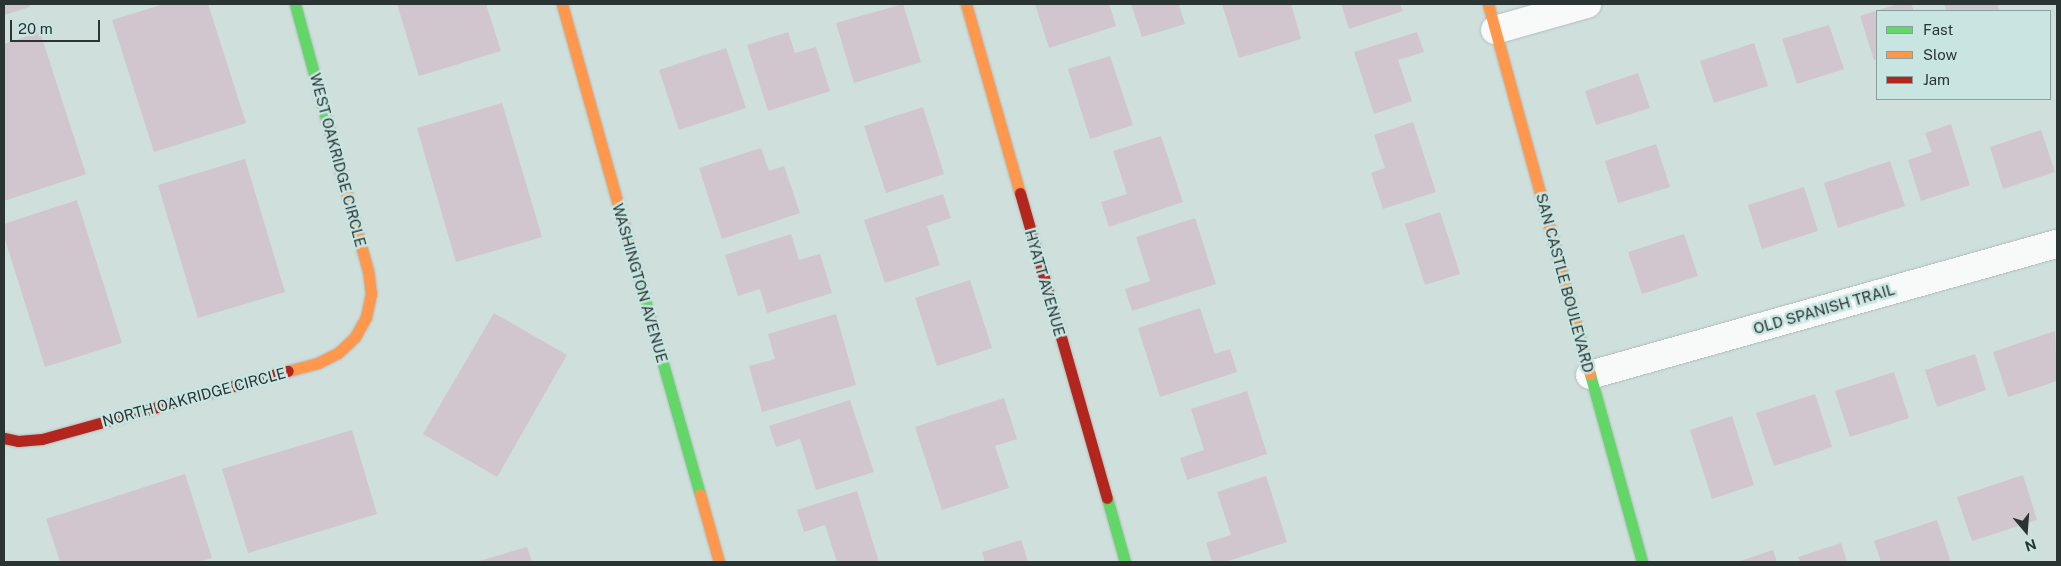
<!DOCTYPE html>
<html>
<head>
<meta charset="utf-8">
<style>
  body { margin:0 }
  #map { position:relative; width:2061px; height:566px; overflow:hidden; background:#cfdfdc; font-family:"Public Sans",sans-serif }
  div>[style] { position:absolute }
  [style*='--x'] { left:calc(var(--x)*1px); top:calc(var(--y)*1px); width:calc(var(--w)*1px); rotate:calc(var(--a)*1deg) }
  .building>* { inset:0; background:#d1c6ce }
  .roads { filter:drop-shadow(0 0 1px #b0bcba) drop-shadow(0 0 1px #b0bcba) }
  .street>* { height:28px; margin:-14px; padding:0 14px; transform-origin:14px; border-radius:14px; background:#f8fafa }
  .fast>* { height:11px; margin:-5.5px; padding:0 5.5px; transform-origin:5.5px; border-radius:5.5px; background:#63d668 }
  .slow>* { height:11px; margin:-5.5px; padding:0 5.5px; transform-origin:5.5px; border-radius:5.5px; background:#ff974d }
  .jam>* { height:11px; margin:-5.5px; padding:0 5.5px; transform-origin:5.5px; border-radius:5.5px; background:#b3261e }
  span { translate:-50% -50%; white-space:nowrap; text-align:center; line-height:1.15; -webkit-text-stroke:5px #c9e5e1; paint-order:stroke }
  .street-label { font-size:15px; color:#2a3533 }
  .frame { position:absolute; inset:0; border:5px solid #2a3533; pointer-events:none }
  .legend { position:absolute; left:1876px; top:10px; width:175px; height:90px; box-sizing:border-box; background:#c9e5e1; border:1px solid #899f9b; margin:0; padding:6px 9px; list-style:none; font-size:15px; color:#2a3533 }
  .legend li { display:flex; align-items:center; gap:10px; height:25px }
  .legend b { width:25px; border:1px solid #899f9b }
  .north { position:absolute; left:2001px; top:506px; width:50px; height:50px; -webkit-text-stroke:4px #c9e5e1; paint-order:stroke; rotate:162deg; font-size:14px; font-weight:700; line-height:20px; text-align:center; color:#2a3533 }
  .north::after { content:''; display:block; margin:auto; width:18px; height:22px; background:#2a3533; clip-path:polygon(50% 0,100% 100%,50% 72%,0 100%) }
  .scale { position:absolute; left:10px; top:20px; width:90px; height:22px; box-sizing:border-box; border:2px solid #2a3533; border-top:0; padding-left:6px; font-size:15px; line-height:18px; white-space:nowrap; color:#2a3533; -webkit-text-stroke:4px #c9e5e1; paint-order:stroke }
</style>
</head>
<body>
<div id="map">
  <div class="building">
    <div style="clip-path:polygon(4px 4px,29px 4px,30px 7px,4px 15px)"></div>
    <div style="clip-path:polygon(164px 4px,208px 4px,246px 123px,154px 152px,112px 20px)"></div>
    <div style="clip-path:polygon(397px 4px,486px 4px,501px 51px,419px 76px)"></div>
    <div style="clip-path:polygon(903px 4px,921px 62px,854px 83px,836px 23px)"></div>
    <div style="clip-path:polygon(1035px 4px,1109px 4px,1116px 26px,1049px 48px)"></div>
    <div style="clip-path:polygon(1131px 4px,1183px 4px,1179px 5px,1185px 24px,1142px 37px)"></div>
    <div style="clip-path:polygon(1222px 4px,1291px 4px,1301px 39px,1239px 58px)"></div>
    <div style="clip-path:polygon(1341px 4px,1400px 4px,1403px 11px,1349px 29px)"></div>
    <div style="clip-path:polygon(1898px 4px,1911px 4px,1914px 11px,1877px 11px,1877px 59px,1874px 60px,1860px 16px)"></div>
    <div style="clip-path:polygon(1944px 4px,1997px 4px,2000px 11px,1947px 11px)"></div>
    <div style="clip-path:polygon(1829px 25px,1844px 69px,1797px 84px,1782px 39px)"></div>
    <div style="clip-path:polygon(40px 32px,86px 174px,4px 201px,4px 44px)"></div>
    <div style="clip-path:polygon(788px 32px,795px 53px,816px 47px,830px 91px,768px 111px,747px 45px)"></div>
    <div style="clip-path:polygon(1417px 32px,1424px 52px,1398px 60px,1412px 101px,1374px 114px,1354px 52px)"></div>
    <div style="clip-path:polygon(1754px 43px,1768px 86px,1714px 103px,1700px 61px)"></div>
    <div style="clip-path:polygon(726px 48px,746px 108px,679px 130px,659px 70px)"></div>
    <div style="clip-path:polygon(1110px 56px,1133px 125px,1090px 139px,1068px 69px)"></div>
    <div style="clip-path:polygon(1638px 73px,1650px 108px,1596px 125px,1585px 91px)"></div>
    <div style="clip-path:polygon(502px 103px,542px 237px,456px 262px,417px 128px)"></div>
    <div style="clip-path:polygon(923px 107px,944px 174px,886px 193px,864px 126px)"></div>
    <div style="clip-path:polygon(1413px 122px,1436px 192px,1383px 209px,1371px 173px,1385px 168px,1374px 135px)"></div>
    <div style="clip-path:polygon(1951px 124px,1970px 185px,1921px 201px,1908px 160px,1932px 152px,1925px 133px)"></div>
    <div style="clip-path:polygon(2041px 130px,2055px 172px,2003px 189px,1990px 147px)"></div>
    <div style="clip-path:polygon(1161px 136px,1183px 202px,1109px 227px,1101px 202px,1127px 194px,1113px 151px)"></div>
    <div style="clip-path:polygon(1656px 144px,1670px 187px,1618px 203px,1605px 161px)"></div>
    <div style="clip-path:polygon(761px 148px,769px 171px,784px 166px,800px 213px,722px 239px,699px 168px)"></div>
    <div style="clip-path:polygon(245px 159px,285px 292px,198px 318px,158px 185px)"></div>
    <div style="clip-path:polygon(1890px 161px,1905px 206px,1838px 228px,1824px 183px)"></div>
    <div style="clip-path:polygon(1804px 187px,1818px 231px,1762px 249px,1748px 205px)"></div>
    <div style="clip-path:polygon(943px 194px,951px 218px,927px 226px,940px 265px,885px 283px,864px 220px)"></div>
    <div style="clip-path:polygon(77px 200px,122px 343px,45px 367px,4px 236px,4px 224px)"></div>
    <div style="clip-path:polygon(1440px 212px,1460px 274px,1425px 285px,1405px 224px)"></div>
    <div style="clip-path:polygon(1195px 218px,1216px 284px,1132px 311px,1125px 289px,1150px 281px,1136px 237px)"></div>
    <div style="clip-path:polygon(791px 234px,799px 260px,820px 254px,832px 293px,767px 313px,760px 289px,738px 296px,725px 255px)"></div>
    <div style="clip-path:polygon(1684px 234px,1698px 276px,1642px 294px,1628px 252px)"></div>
    <div style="clip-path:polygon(970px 280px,992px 348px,937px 366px,915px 298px)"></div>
    <div style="clip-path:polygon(1200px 308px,1215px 354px,1230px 349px,1237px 372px,1160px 397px,1138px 328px)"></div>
    <div style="clip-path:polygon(494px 313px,567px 355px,497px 477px,423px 434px)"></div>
    <div style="clip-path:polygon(836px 314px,856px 385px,762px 412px,749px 366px,775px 359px,768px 334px)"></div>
    <div style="clip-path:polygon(2055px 331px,2057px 381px,2008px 397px,1993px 352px)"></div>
    <div style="clip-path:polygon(1975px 354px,1986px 390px,1937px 407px,1925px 370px)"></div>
    <div style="clip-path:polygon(1894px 372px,1909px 418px,1850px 437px,1835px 391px)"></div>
    <div style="clip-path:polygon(1247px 391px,1267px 454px,1187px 480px,1180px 458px,1204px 450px,1191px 409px)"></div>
    <div style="clip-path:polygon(1815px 394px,1832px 447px,1774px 466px,1756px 413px)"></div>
    <div style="clip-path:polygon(1004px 398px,1017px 439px,995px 446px,1009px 488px,942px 510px,915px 427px)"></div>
    <div style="clip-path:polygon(850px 400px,874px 472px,816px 490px,800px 439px,776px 447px,769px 426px)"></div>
    <div style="clip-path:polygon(1732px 416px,1754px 485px,1712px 499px,1690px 430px)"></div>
    <div style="clip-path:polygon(352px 430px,377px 514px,248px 553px,222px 469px)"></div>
    <div style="clip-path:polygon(185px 474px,212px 558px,199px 562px,60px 562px,46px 519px)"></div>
    <div style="clip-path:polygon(2023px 475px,2037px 520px,1972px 541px,1957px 497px)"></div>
    <div style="clip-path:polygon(1266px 476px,1287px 542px,1225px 562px,1212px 562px,1206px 543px,1231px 535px,1217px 492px)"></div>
    <div style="clip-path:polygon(857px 491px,879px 562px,837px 562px,825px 525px,804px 532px,797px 510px)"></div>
    <div style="clip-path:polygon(1937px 520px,1951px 562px,1881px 562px,1874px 541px)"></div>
    <div style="clip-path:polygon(1021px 540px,1028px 562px,985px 562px,982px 552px)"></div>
    <div style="clip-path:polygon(1841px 543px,1847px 562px,1800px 562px,1798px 557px)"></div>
    <div style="clip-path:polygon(527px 547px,532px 562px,479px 562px,479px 561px)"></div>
    <div style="clip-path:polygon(1773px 550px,1777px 562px,1737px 562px)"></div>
  </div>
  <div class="roads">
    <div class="street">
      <div style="--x:1495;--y:30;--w:96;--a:-15.8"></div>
      <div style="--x:1590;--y:375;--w:485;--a:-15.7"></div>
    </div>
    <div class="fast">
      <div style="--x:295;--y:4;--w:145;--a:74.8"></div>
      <div style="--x:628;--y:240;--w:264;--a:74.2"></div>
      <div style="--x:1590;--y:374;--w:195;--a:74.5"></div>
      <div style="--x:1107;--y:498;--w:66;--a:74.3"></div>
    </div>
    <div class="slow">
      <div style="--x:562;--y:4;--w:245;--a:74.4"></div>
      <div style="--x:966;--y:4;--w:197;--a:74.1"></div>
      <div style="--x:1488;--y:4;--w:384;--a:74.6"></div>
      <div style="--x:288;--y:371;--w:31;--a:-15"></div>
      <div style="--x:318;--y:363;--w:22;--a:-27"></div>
      <div style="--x:338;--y:353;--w:23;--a:-43"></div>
      <div style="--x:355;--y:337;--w:23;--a:-61"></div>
      <div style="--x:366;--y:317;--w:24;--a:-78"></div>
      <div style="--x:371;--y:294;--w:23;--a:-97"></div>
      <div style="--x:368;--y:271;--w:132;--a:-105.4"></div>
      <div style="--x:700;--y:494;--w:71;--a:74.4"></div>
    </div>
    <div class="jam">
      <div style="--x:1020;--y:193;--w:317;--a:74.1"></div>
      <div style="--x:4;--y:438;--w:14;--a:12"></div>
      <div style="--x:18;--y:441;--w:24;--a:-5"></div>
      <div style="--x:42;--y:439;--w:255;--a:-15.5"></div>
    </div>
  </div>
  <div class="street-label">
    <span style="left:338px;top:160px;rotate:75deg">WEST OAKRIDGE CIRCLE</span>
    <span style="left:640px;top:283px;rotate:74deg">WASHINGTON AVENUE</span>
    <span style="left:1045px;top:283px;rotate:74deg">HYATT AVENUE</span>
    <span style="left:1565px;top:283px;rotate:75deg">SAN CASTLE BOULEVARD</span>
    <span style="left:1824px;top:309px;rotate:-16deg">OLD SPANISH TRAIL</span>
    <span style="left:194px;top:397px;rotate:-15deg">NORTH OAKRIDGE CIRCLE</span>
  </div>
  <div class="frame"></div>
  <ul class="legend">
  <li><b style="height:6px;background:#63d668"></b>Fast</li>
  <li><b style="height:6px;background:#ff974d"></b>Slow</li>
  <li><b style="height:6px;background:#b3261e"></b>Jam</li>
  </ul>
  <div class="north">N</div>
  <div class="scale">20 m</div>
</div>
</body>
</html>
